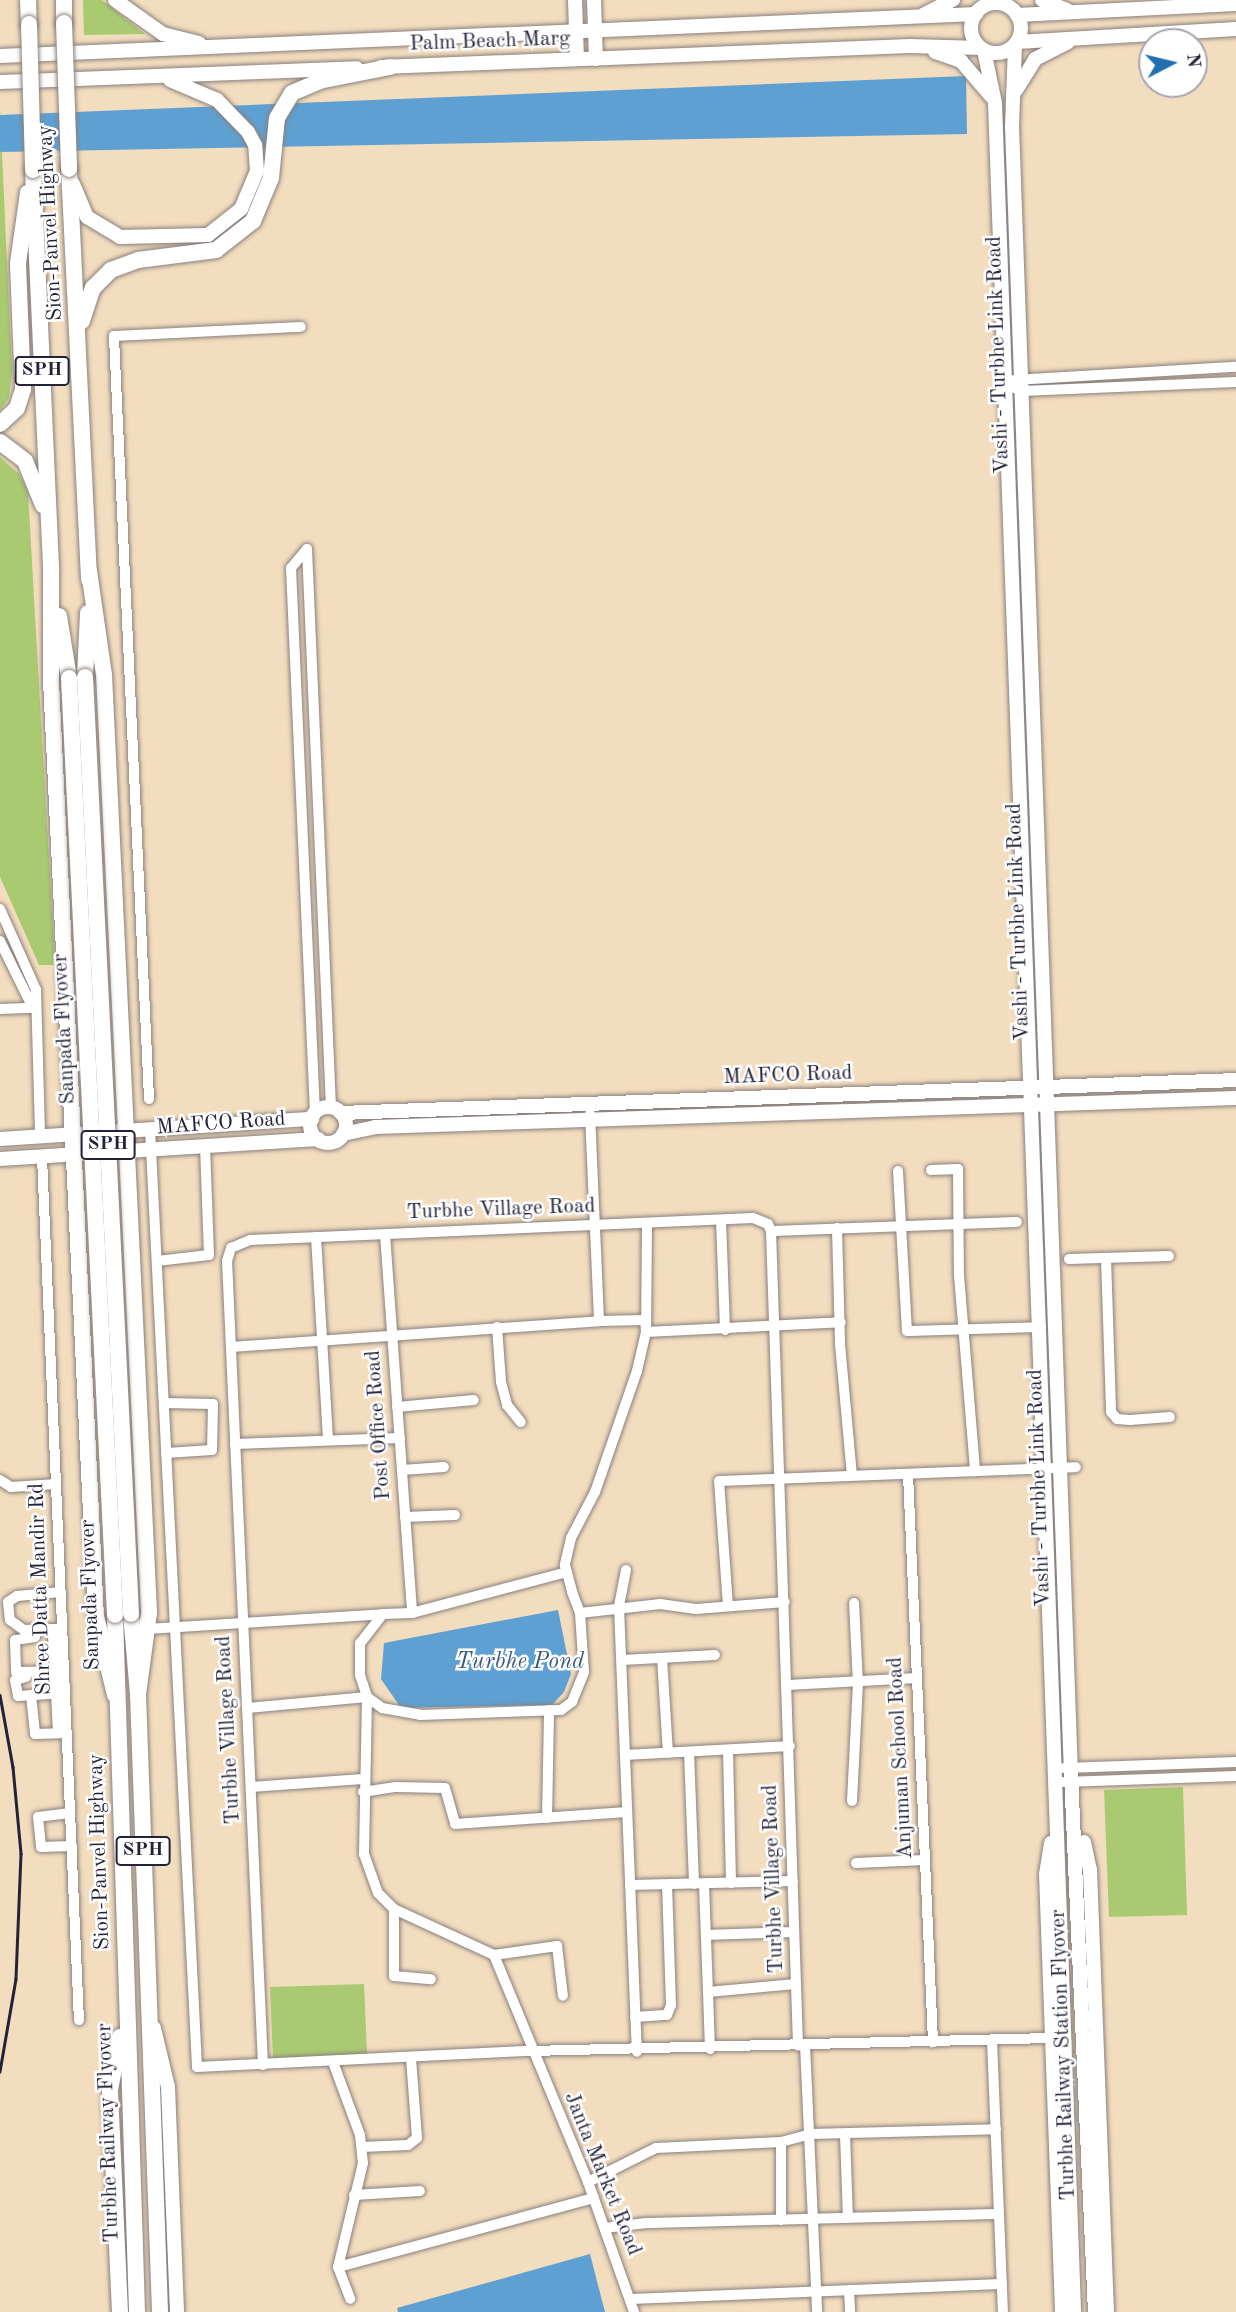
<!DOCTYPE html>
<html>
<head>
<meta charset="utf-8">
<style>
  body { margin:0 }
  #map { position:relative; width:1236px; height:2312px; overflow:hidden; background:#f3ddbf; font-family:"Old Standard TT",serif }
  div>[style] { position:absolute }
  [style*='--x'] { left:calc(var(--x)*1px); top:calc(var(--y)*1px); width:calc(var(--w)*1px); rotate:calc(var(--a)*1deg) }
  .green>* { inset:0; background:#aaca72 }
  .water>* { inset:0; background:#5fa0d2 }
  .roads { filter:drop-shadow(0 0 2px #8a807d) drop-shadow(0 0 2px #8a807d) }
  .minor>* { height:10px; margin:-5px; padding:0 5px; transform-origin:5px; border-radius:5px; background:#fff }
  .major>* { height:14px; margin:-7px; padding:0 7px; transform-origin:7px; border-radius:7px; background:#fff }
  .major>.ring { margin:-7px; padding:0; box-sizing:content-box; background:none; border:14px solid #fff; border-radius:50% }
  .highway>* { height:16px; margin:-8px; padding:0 8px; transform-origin:8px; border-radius:8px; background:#fff }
  .rail>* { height:2.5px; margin:-1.25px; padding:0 1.25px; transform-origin:1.25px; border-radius:1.25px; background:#22223b }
  .bridges { filter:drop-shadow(0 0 2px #8a807d) drop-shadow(0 0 2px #8a807d) }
  .highway-bridge>* { height:16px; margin:-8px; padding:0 8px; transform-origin:8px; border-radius:8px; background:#fff }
  span { translate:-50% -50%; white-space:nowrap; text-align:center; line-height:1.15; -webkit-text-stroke:5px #fff; paint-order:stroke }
  .shield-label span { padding:2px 5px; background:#fff; border:2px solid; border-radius:5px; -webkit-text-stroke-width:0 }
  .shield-label { font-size:19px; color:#22223b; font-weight:700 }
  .street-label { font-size:21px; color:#22223b }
  .water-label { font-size:23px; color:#3d5b7f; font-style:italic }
  .north { position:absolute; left:1138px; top:28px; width:70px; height:70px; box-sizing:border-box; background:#fff; border:2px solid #a7a7b1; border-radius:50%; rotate:83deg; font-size:19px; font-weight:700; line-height:28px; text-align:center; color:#22223b }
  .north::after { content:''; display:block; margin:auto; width:24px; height:32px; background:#1f6fb2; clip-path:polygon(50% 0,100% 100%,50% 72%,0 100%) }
</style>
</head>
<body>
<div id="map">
  <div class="green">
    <div style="clip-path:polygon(83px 0,102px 0,145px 34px,84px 35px)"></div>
    <div style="clip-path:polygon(0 108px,12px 373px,9px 398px,0 410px)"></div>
    <div style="clip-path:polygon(0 457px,19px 474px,28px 492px,55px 965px,39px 965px,0 877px)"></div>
    <div style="clip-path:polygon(1183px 1787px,1187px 1915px,1109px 1917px,1104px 1790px)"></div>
    <div style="clip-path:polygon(364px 1984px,367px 2054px,273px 2058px,270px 1987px)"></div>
  </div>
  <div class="water">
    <div style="clip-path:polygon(966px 76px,967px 134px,0 152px,0 115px)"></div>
    <div style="clip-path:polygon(558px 1610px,571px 1674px,564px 1692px,552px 1705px,401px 1708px,381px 1679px,384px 1643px)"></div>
    <div style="clip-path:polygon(590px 2254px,605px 2312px,398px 2312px,397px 2308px)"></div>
  </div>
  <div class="roads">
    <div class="minor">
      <div style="--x:1014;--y:380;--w:222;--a:-3.4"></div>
      <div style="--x:1005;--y:384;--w:18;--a:22"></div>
      <div style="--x:1022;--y:391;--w:214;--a:-2.4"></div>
      <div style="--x:307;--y:549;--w:25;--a:130"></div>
      <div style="--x:291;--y:568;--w:546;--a:87.48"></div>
      <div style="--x:307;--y:549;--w:559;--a:87.54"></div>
      <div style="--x:0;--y:909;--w:89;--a:66"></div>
      <div style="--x:36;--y:990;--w:146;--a:88.4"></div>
      <div style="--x:0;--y:941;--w:75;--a:63.8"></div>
      <div style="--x:0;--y:1009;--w:33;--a:-2"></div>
      <div style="--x:149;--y:1099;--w:764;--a:-92.63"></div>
      <div style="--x:114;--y:336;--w:187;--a:-2.8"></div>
      <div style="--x:590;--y:1114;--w:207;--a:87.5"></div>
      <div style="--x:150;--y:1129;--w:939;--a:87.13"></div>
      <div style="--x:197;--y:2067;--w:333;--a:-2.8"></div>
      <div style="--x:530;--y:2051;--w:522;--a:-1.43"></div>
      <div style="--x:42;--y:1157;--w:864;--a:87.55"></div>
      <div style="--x:931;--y:1170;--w:27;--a:-2"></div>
      <div style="--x:958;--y:1169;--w:106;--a:89.5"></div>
      <div style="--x:959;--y:1275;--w:197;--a:85.3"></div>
      <div style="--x:898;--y:1171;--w:160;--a:86.8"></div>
      <div style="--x:907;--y:1331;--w:134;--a:-1.7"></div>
      <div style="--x:721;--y:1220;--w:110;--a:87.9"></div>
      <div style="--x:647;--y:1223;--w:109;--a:90.5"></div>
      <div style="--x:646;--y:1332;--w:40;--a:103"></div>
      <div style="--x:637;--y:1371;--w:128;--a:109.1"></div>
      <div style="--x:595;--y:1492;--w:52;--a:117.6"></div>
      <div style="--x:571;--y:1538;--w:28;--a:103"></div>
      <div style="--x:565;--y:1565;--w:28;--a:75"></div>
      <div style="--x:572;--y:1592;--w:22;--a:69"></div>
      <div style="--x:580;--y:1613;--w:81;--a:-6.4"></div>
      <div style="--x:660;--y:1604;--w:36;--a:8"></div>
      <div style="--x:696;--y:1609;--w:89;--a:-4.5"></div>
      <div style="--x:837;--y:1228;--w:116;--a:88.5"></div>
      <div style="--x:840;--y:1344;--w:132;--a:84.8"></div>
      <div style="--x:771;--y:1231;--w:246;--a:-2.1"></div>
      <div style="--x:385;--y:1234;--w:380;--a:85.9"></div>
      <div style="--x:316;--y:1237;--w:203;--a:86.6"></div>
      <div style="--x:1106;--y:1258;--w:154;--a:88.1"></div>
      <div style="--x:1111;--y:1412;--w:9;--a:49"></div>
      <div style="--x:1117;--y:1419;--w:13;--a:4"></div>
      <div style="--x:1130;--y:1420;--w:40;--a:-4.3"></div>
      <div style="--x:1069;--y:1259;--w:100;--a:-1.7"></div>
      <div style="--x:157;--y:1261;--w:52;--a:-6.6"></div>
      <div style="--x:209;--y:1255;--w:109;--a:-92.1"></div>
      <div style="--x:497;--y:1327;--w:55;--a:85.8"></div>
      <div style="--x:501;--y:1382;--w:24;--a:75"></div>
      <div style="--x:507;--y:1405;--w:22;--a:51"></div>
      <div style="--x:231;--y:1347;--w:369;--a:-4"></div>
      <div style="--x:599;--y:1321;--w:46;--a:-1.2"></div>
      <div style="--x:645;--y:1320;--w:12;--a:85"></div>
      <div style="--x:646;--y:1332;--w:195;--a:-2.9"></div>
      <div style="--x:164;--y:1403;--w:49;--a:1.2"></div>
      <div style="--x:213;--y:1404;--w:46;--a:91.2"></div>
      <div style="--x:212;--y:1450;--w:46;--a:176.3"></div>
      <div style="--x:397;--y:1407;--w:77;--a:-5.2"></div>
      <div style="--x:235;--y:1444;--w:165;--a:-2.1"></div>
      <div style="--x:402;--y:1470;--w:42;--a:-4.1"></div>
      <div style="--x:908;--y:1474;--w:569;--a:87.48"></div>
      <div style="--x:0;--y:1480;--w:13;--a:32"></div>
      <div style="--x:11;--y:1487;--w:45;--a:-3.8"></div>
      <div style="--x:405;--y:1517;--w:50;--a:-2.3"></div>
      <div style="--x:626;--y:1570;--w:38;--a:101"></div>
      <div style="--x:619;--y:1607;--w:445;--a:87.7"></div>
      <div style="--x:567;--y:1572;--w:160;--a:165.2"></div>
      <div style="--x:412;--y:1613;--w:29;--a:178"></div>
      <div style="--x:383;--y:1614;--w:37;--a:128"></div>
      <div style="--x:360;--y:1643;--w:32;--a:90"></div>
      <div style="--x:360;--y:1675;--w:23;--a:72"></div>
      <div style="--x:367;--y:1697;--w:19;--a:36"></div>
      <div style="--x:382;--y:1708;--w:39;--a:10"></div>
      <div style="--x:420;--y:1715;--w:141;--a:-2"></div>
      <div style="--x:561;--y:1710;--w:14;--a:-36"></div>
      <div style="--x:572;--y:1702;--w:32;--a:-68"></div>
      <div style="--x:584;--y:1672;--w:59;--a:-93.9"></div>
      <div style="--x:61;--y:1592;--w:44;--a:174.8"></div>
      <div style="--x:17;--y:1596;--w:11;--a:146"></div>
      <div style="--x:8;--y:1602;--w:18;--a:84"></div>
      <div style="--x:10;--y:1620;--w:17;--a:36"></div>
      <div style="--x:24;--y:1630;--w:38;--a:-2"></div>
      <div style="--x:728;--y:1606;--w:125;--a:-94.1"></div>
      <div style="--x:719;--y:1481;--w:357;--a:-2.2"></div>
      <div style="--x:147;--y:1629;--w:236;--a:-3.6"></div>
      <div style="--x:53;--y:1636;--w:35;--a:87"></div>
      <div style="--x:35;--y:1637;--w:20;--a:171"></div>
      <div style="--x:15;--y:1640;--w:32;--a:88"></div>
      <div style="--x:16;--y:1672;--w:48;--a:-1.2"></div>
      <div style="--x:662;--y:1658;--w:95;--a:86.4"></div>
      <div style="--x:622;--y:1660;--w:93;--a:-3.1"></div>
      <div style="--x:55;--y:1674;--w:59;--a:87.1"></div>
      <div style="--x:26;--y:1677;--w:11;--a:165"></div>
      <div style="--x:15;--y:1680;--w:16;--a:79"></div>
      <div style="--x:18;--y:1696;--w:47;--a:-3.7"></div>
      <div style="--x:788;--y:1685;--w:129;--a:-3.1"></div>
      <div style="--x:31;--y:1695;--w:39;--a:84"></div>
      <div style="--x:35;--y:1734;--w:32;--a:-2"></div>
      <div style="--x:247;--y:1708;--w:121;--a:-5.2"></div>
      <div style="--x:367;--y:1697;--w:157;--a:91.1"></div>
      <div style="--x:364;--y:1854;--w:41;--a:70.3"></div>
      <div style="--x:378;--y:1893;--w:23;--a:45"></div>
      <div style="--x:394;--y:1909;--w:110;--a:24.7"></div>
      <div style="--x:494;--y:1955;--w:246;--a:67.5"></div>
      <div style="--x:588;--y:2182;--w:138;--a:70.5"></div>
      <div style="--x:728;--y:1750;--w:133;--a:88.7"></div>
      <div style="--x:689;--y:1752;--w:132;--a:87.8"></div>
      <div style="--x:625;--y:1755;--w:165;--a:-3.1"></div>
      <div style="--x:1064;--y:1768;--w:172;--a:-2"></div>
      <div style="--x:1064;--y:1782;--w:172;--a:-2"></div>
      <div style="--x:251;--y:1787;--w:112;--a:-4.1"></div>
      <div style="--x:363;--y:1792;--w:33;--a:-9"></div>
      <div style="--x:396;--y:1787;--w:49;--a:1.2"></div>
      <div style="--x:445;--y:1788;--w:37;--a:74"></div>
      <div style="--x:455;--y:1824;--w:172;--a:-4"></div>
      <div style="--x:852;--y:1801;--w:117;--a:-87.1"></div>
      <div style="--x:858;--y:1684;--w:81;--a:-92.8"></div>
      <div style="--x:70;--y:1813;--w:32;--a:173"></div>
      <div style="--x:38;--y:1817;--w:30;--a:84"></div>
      <div style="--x:41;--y:1847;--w:31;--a:-2"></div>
      <div style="--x:547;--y:1818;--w:108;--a:-88.9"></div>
      <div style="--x:856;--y:1863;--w:69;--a:-2.5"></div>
      <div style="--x:704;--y:1884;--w:108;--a:87.9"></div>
      <div style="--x:708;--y:1992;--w:88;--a:-5.2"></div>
      <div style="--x:630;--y:1885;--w:163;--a:-1.4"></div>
      <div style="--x:394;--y:1909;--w:67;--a:90"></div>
      <div style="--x:394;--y:1976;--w:37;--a:5"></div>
      <div style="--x:706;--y:1935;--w:88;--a:-2"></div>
      <div style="--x:494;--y:1955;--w:64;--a:-8.1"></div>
      <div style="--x:557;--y:1946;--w:50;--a:83.2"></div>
      <div style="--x:708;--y:1992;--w:57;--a:88"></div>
      <div style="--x:635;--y:2017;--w:32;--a:-4"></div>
      <div style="--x:667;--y:2015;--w:11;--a:-68"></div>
      <div style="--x:671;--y:2005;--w:120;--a:-91.9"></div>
      <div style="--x:992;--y:2040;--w:272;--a:87.7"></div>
      <div style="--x:805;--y:2045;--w:267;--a:87.4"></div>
      <div style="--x:333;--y:2062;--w:78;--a:69.7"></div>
      <div style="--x:360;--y:2135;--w:28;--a:84"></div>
      <div style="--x:363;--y:2163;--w:107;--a:103.5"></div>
      <div style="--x:338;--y:2267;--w:34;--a:69"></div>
      <div style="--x:263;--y:2065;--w:805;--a:-92.56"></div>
      <div style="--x:227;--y:1261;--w:14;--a:-73"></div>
      <div style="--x:231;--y:1248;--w:21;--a:-23"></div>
      <div style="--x:250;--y:1240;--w:503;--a:-2.5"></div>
      <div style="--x:753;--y:1218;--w:16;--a:22"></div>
      <div style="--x:768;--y:1224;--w:8;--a:67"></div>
      <div style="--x:771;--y:1231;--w:815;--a:88.1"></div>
      <div style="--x:845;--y:2134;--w:84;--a:88"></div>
      <div style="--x:781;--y:2142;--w:78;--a:90"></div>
      <div style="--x:362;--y:2147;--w:46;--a:-2.5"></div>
      <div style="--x:408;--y:2145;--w:11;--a:-38"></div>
      <div style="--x:417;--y:2138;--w:79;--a:-94.3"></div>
      <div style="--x:588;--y:2182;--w:76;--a:-26.6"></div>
      <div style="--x:656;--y:2148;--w:125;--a:-2.7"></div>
      <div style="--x:781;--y:2142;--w:30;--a:-15"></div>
      <div style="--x:810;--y:2134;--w:186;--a:-1.5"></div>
      <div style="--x:354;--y:2195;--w:66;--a:-3.5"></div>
      <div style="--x:605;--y:2228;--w:41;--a:-7"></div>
      <div style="--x:646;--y:2223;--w:353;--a:-1.5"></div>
      <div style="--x:338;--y:2267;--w:265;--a:-15.1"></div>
      <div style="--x:849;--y:2290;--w:22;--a:87"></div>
      <div style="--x:630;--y:2299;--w:372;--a:-2.3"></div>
    </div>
    <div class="major">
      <div style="--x:115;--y:0;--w:59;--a:35.3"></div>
      <div style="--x:163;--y:34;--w:37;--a:14"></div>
      <div style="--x:575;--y:0;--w:59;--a:88.1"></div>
      <div style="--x:594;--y:0;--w:59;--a:88.1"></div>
      <div style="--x:1042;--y:0;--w:27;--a:22"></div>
      <div class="ring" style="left:971px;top:3px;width:36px;height:36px"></div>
      <div style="--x:923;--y:15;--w:34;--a:-27"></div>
      <div style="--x:1017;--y:15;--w:219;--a:-2.9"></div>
      <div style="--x:1017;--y:42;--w:219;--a:-3.4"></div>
      <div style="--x:1015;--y:45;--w:81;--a:92.1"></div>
      <div style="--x:1012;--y:126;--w:1649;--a:87.95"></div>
      <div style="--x:1071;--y:1774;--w:539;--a:87.45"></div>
      <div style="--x:984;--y:50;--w:54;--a:78.3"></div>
      <div style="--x:995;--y:103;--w:2210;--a:87.95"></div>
      <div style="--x:935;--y:52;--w:28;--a:19"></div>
      <div style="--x:961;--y:61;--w:46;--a:49.4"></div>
      <div style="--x:0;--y:56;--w:977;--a:-2.46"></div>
      <div style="--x:381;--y:67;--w:529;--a:-2.27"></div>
      <div style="--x:910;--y:46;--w:71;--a:1.6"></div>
      <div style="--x:0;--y:82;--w:357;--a:-2.2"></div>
      <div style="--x:1016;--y:90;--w:36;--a:-58"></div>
      <div style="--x:1035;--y:59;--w:37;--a:-27"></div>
      <div style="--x:73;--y:184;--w:36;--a:67"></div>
      <div style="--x:87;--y:217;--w:39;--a:31"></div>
      <div style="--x:120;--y:237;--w:88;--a:-1.3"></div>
      <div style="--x:208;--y:235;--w:42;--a:-38.2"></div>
      <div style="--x:241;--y:209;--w:41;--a:-67.2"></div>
      <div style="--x:257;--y:171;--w:26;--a:-94"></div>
      <div style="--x:255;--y:145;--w:15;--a:-118"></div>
      <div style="--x:248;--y:132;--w:45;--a:-134.1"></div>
      <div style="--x:217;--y:100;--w:51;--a:-156.9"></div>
      <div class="ring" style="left:310px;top:1107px;width:22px;height:22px"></div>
      <div style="--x:341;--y:1113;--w:896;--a:-2.11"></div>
      <div style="--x:343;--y:1134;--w:33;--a:-12"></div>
      <div style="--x:375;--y:1127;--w:861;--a:-1.93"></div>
      <div style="--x:0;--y:1139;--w:313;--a:-3.7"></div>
      <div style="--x:0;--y:1159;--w:319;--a:-3.6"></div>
      <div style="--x:1084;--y:1842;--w:29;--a:78"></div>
      <div style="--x:1090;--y:1870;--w:442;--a:87.8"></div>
      <div style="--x:1051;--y:1843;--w:31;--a:99"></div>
      <div style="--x:1046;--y:1874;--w:438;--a:87.9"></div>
      <div style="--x:154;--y:2028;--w:61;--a:76.7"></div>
      <div style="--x:168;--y:2087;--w:225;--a:87.7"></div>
    </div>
    <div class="highway">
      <div style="--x:28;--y:0;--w:24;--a:88"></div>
      <div style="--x:64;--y:0;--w:23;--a:90"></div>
      <div style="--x:69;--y:169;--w:411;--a:87.2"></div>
      <div style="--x:33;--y:170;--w:402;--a:87.4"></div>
      <div style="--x:51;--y:572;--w:108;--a:90"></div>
      <div style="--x:51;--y:680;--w:937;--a:87.25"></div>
      <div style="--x:96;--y:1616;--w:81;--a:76.5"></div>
      <div style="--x:82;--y:321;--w:35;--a:-72"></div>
      <div style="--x:93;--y:288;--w:25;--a:-45"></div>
      <div style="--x:111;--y:270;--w:29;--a:-20"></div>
      <div style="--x:138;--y:260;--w:79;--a:-7.3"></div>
      <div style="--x:216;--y:250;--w:47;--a:-38.1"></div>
      <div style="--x:253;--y:221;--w:47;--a:-67.3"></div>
      <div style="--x:271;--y:178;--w:60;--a:-84.3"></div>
      <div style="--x:277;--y:118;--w:29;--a:-59"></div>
      <div style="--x:292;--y:93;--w:34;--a:-23"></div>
      <div style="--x:323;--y:80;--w:68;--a:-11"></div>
      <div style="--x:0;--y:424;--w:23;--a:-43"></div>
      <div style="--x:17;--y:408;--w:20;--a:-72"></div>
      <div style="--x:23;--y:389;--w:126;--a:-92.3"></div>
      <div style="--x:18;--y:263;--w:71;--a:-81.9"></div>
      <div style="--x:0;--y:442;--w:31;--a:37"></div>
      <div style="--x:25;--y:461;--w:48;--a:67.8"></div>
      <div style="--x:89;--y:571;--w:105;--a:81.8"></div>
      <div style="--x:104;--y:675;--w:939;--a:87.25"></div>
      <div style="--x:149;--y:1613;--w:82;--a:97.7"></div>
      <div style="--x:59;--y:616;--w:63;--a:80.8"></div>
      <div style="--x:85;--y:677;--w:64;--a:-87.3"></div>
      <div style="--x:131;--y:1614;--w:80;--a:85"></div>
      <div style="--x:138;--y:1694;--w:618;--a:87.96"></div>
      <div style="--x:115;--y:1615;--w:697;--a:88.19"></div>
      <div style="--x:120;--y:2312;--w:222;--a:-92.6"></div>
      <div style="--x:110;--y:2090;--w:54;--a:-79.3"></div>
    </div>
  </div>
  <div class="rail">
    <div style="--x:0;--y:1695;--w:73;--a:79.8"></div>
    <div style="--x:13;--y:1767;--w:87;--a:84.7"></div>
    <div style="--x:21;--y:1854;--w:125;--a:92.3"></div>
    <div style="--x:16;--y:1979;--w:94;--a:99.8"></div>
  </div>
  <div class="bridges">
    <div class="highway-bridge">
      <div style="--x:64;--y:23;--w:146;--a:88"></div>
      <div style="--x:29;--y:24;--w:146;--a:88.4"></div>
      <div style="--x:85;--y:677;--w:938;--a:87.19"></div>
      <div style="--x:69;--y:678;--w:938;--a:87.19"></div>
    </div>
  </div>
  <div class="shield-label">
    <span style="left:42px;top:371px">SPH</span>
    <span style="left:108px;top:1145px">SPH</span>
    <span style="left:143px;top:1851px">SPH</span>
  </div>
  <div class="street-label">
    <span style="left:490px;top:42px;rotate:-2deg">Palm Beach Marg</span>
    <span style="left:51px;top:223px;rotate:-93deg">Sion-Panvel Highway</span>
    <span style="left:999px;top:355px;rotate:-92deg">Vashi - Turbhe Link Road</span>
    <span style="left:1019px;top:922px;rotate:-92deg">Vashi - Turbhe Link Road</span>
    <span style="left:65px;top:1029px;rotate:-93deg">Sanpada Flyover</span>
    <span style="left:788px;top:1076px;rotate:-2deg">MAFCO Road</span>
    <span style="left:221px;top:1124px;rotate:-4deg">MAFCO Road</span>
    <span style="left:501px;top:1210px;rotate:-2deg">Turbhe Village Road</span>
    <span style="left:379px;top:1425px;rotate:-94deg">Post Office Road</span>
    <span style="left:1040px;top:1488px;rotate:-92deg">Vashi - Turbhe Link Road</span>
    <span style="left:41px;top:1589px;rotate:-92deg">Shree Datta Mandir Rd</span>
    <span style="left:91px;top:1595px;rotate:-92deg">Sanpada Flyover</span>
    <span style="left:229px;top:1730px;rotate:-93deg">Turbhe Village Road</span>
    <span style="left:901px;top:1758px;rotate:-93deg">Anjuman School Road</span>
    <span style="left:100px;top:1852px;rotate:-92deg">Sion-Panvel Highway</span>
    <span style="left:774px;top:1879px;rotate:-92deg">Turbhe Village Road</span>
    <span style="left:1064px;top:2055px;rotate:-92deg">Turbhe Railway Station Flyover</span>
    <span style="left:109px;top:2133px;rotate:-92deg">Turbhe Railway Flyover</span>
    <span style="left:602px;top:2174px;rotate:68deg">Janta Market Road</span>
  </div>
  <div class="water-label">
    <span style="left:520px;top:1662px">Turbhe Pond</span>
  </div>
  <div class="north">N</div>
</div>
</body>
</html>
